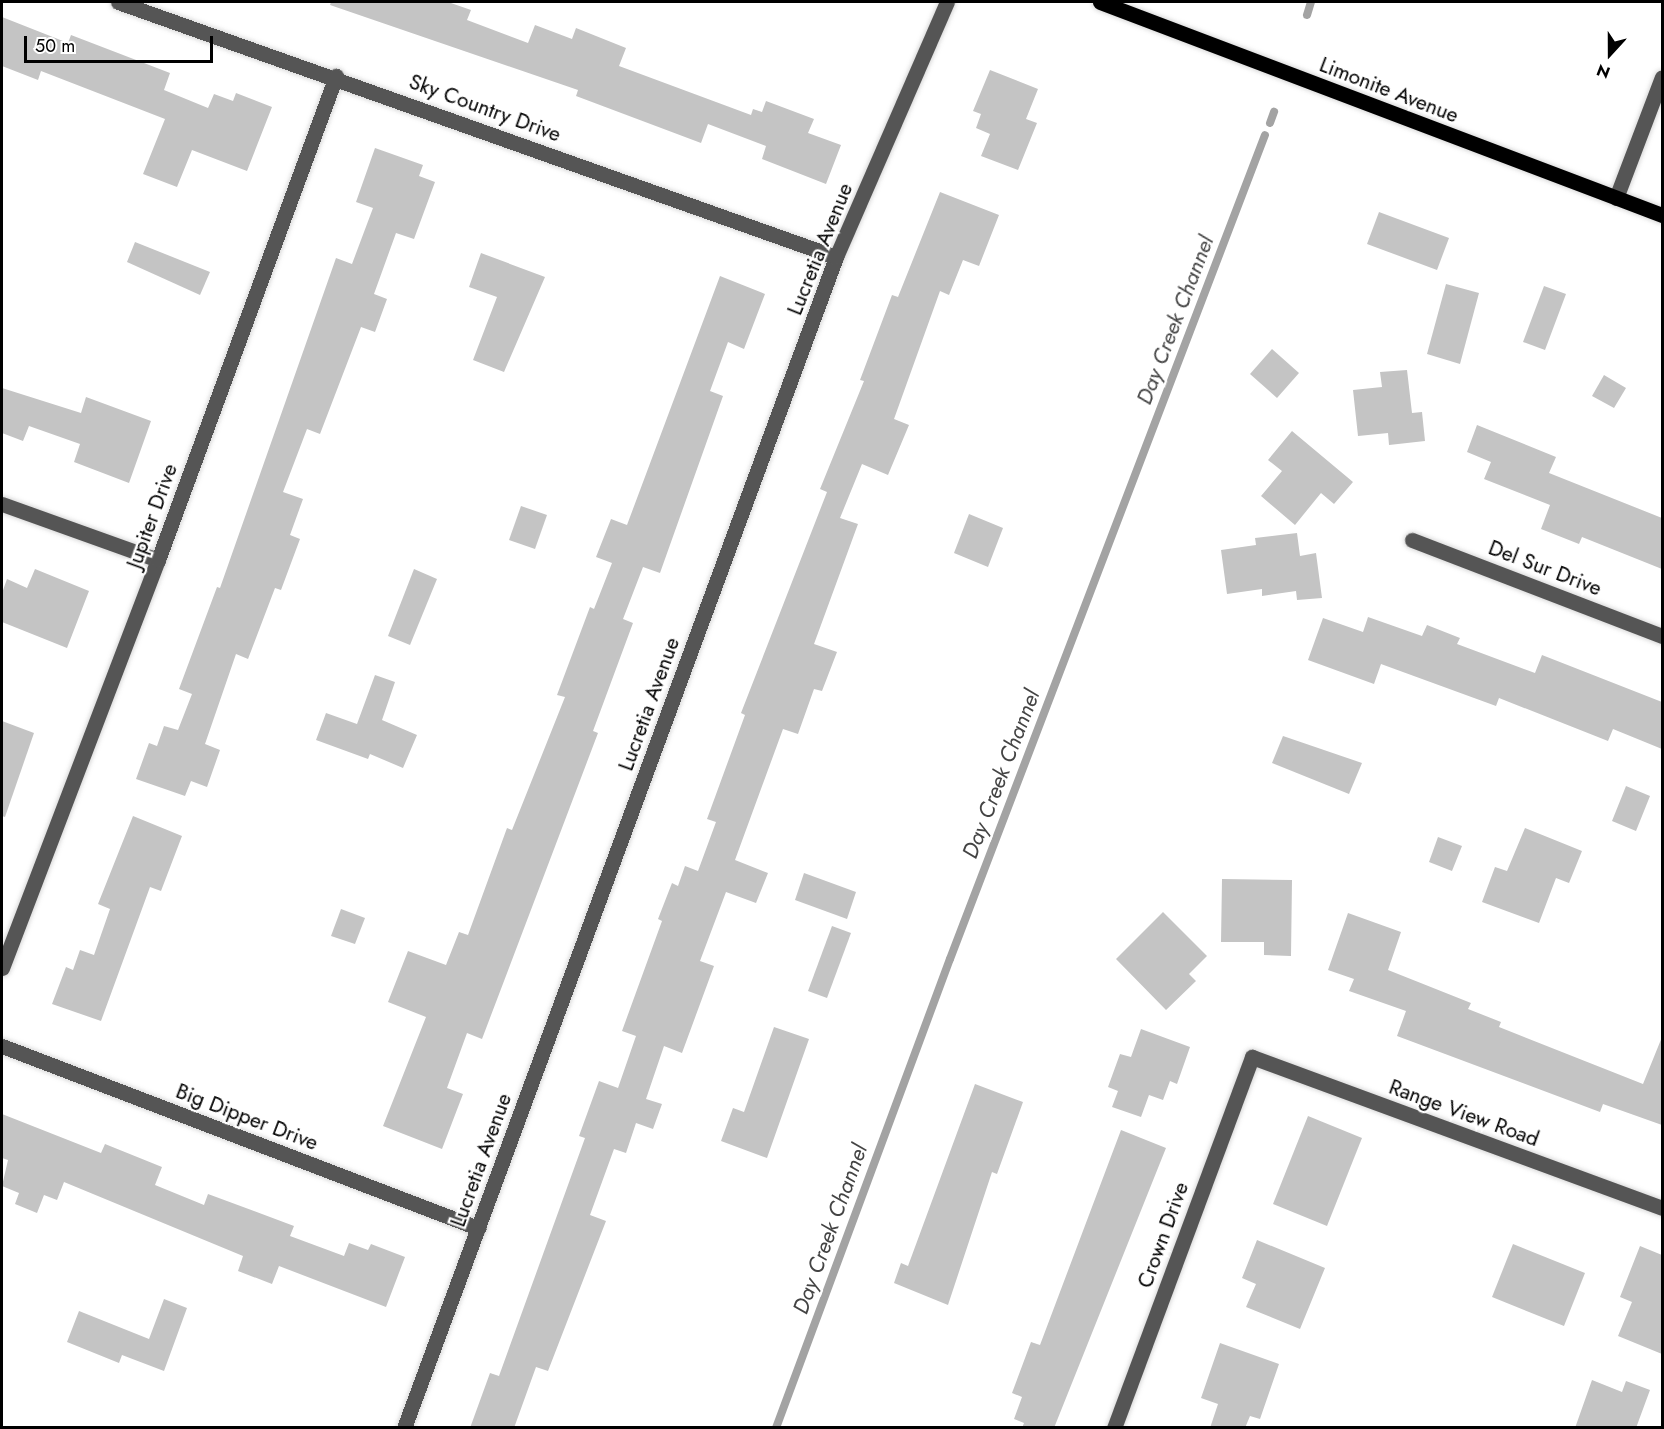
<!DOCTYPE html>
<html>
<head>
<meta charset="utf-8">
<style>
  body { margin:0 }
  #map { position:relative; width:1664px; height:1429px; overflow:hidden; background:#fff; font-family:Jost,sans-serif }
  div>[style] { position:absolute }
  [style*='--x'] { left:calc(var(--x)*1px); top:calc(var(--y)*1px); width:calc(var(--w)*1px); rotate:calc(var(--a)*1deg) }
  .stream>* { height:8px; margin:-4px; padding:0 4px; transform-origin:4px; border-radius:4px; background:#a3a3a3 }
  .building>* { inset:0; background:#c4c4c4 }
  .roads { filter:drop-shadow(0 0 2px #dbdbdb) drop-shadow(0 0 2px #dbdbdb) }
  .minor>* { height:15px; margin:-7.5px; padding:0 7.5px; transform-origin:7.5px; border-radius:7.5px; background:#555 }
  .major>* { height:15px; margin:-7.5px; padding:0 7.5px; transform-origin:7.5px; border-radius:7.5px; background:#000 }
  span { translate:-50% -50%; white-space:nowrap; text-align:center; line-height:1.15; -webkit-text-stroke:4.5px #fff; paint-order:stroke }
  .street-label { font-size:21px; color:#000 }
  .water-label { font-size:22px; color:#444; font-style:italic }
  .frame { position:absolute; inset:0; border:3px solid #000; pointer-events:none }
  .north { position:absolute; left:1580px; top:24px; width:60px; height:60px; -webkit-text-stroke:4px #fff; paint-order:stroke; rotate:201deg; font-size:16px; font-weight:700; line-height:24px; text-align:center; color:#000 }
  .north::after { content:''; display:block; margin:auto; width:21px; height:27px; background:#000; clip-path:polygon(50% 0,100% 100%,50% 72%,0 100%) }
  .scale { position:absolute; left:24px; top:36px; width:189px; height:27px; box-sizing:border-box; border:3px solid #000; border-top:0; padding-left:8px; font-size:18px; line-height:21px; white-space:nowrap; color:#000; -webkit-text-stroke:4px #fff; paint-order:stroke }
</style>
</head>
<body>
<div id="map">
  <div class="stream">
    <div style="--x:1307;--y:15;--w:14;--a:-73"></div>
    <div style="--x:1270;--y:123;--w:12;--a:-70"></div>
    <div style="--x:776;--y:1428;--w:500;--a:-69.65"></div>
    <div style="--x:950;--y:959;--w:882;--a:-69.08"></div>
  </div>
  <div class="building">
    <div style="clip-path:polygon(331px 2px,448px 2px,471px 10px,467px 20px,528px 43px,535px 25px,572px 39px,576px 28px,626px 48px,619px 66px,751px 115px,753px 109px,762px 112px,766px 101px,814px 119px,808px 133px,841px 145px,826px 184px,762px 159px,766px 146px,708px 124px,701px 143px,576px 96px,578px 90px,330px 5px)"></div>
    <div style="clip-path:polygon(2px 17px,68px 43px,71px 35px,170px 73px,164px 90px,208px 108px,214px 94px,233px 101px,236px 93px,272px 107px,247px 171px,192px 150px,177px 187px,143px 174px,165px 119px,41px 71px,38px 80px,2px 66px)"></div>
    <div style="clip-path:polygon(990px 70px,1038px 89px,1026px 119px,1037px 123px,1018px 170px,981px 156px,990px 134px,976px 128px,981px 114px,973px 111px)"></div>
    <div style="clip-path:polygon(375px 148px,423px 165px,419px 176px,435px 182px,414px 239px,396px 233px,374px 294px,387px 299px,375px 332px,361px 327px,320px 434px,307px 429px,283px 492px,303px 499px,290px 535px,300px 539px,281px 590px,275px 588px,248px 659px,236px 654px,205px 744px,220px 750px,207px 787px,191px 781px,185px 796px,136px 779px,149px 743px,157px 746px,164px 726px,178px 730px,192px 694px,179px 689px,217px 587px,220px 588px,336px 258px,352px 264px,373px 208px,356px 202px)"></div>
    <div style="clip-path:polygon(940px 192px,999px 215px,979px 266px,963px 260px,949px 295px,940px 291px,894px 419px,909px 425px,888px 475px,862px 464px,840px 518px,858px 524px,814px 644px,837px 652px,822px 691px,814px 689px,798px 734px,783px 729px,735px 860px,768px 873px,756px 903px,726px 892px,700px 961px,714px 966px,682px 1053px,664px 1046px,646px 1099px,662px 1104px,653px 1129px,636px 1123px,626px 1153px,614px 1149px,590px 1215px,606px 1221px,548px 1371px,536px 1367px,514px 1428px,470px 1428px,490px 1373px,499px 1376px,585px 1138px,579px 1136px,599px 1081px,618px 1088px,636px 1036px,622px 1031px,662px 921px,658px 919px,672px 883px,678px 886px,685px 866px,698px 871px,716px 822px,707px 819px,745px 715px,741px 713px,827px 492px,820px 489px,864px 381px,860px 380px,892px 295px,898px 297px)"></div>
    <div style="clip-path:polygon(1379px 212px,1449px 238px,1437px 270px,1367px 244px)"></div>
    <div style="clip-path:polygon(135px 242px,210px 272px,200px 295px,127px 262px)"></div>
    <div style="clip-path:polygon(481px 253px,545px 277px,504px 372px,473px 360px,497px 297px,469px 287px)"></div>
    <div style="clip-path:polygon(720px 276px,765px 294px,744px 349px,728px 342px,710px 391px,723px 396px,660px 573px,643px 567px,623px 619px,633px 623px,593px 731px,598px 733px,482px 1039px,467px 1033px,447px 1088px,463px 1094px,442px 1149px,383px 1126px,426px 1017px,388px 1002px,408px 951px,446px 965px,459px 932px,468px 935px,507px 828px,512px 830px,565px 697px,557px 695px,590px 607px,594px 609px,612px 563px,596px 557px,611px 519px,627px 525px)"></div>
    <div style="clip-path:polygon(1446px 284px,1479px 293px,1460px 364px,1427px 354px)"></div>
    <div style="clip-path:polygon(1544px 286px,1566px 294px,1545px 350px,1523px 342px)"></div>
    <div style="clip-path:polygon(1272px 349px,1299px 373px,1277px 398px,1250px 374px)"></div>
    <div style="clip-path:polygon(1407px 370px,1412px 413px,1422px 412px,1425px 441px,1389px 445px,1388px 433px,1358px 436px,1353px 390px,1382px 387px,1380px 372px)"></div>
    <div style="clip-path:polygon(1604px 375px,1626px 388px,1614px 408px,1592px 396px)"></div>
    <div style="clip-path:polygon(2px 388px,81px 413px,86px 397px,151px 421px,129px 483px,74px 462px,80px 444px,29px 426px,23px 441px,2px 433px)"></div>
    <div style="clip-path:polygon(1477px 425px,1556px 457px,1549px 473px,1662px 518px,1662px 569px,1582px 537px,1579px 544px,1541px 529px,1550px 505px,1484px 479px,1491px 462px,1467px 452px)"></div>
    <div style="clip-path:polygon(1292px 431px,1353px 482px,1334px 504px,1321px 493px,1295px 525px,1261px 496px,1282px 471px,1268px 460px)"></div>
    <div style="clip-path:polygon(521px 506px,547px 515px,535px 549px,509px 540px)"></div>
    <div style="clip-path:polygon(969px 514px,1003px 528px,988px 567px,954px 553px)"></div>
    <div style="clip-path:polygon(1297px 533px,1300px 556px,1316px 553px,1322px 598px,1297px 600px,1296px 591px,1262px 596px,1262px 589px,1227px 594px,1221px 550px,1256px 545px,1255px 538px)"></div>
    <div style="clip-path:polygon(35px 569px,89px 591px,67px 648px,2px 622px,2px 593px,7px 579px,27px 588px)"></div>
    <div style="clip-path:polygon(414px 569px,437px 579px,410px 645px,388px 636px)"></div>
    <div style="clip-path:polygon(1368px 617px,1422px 636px,1427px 625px,1460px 638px,1457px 644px,1535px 673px,1542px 655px,1662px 702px,1662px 749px,1613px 729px,1608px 741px,1499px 698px,1496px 706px,1381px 664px,1374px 684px,1308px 660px,1323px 618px,1363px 632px)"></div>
    <div style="clip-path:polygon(375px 675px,395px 682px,382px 720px,417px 735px,403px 768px,370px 754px,368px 759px,316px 740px,326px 713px,357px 724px)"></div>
    <div style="clip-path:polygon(2px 721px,34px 733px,5px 817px,2px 816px)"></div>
    <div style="clip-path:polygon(1283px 736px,1362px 763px,1349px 794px,1272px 763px)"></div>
    <div style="clip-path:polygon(1626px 786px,1650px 796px,1636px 831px,1612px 821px)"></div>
    <div style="clip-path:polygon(133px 816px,182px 836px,161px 891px,150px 887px,101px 1021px,52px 1004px,66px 967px,73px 970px,80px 950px,94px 955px,110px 909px,98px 904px)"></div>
    <div style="clip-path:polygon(1525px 828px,1582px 851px,1569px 883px,1556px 878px,1539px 923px,1482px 902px,1495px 867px,1507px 871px)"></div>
    <div style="clip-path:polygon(1438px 837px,1462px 846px,1452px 871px,1429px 862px)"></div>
    <div style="clip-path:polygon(804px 873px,856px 892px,847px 919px,795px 900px)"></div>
    <div style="clip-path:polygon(1222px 879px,1292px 880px,1291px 956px,1264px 955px,1264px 942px,1221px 942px)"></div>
    <div style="clip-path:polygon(341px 909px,365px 918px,355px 944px,331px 936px)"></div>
    <div style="clip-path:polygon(1163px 912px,1207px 956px,1189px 974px,1196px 981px,1166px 1010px,1116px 959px)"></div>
    <div style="clip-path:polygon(1348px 913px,1401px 932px,1388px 970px,1471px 1003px,1468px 1009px,1501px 1022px,1499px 1027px,1643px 1084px,1662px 1037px,1662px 1125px,1603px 1104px,1600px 1112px,1397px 1036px,1406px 1011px,1349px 991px,1354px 979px,1328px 970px)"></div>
    <div style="clip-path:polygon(832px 926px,851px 933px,827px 998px,808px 991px)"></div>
    <div style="clip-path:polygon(774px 1027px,809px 1039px,767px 1158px,721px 1141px,733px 1108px,744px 1112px)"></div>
    <div style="clip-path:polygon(1141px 1029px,1190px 1047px,1177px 1084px,1170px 1081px,1163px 1100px,1149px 1095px,1141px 1117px,1112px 1107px,1118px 1091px,1108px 1087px,1120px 1054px,1131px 1057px)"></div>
    <div style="clip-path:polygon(975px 1084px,1023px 1102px,997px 1174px,992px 1172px,948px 1305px,894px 1283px,901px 1263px,908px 1266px)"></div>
    <div style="clip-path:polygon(2px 1114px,101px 1153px,105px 1144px,162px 1167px,155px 1185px,204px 1205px,208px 1194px,294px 1226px,290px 1236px,344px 1256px,349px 1243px,368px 1250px,371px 1244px,405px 1257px,386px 1307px,279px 1266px,272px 1284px,238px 1271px,243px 1256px,64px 1182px,57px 1200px,44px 1195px,37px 1213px,15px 1204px,19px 1193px,2px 1186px,8px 1160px,2px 1158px)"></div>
    <div style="clip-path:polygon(1308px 1116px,1362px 1138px,1327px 1226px,1273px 1204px)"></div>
    <div style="clip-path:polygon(1121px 1130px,1166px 1148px,1054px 1428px,1022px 1428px,1024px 1423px,1014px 1419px,1022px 1397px,1012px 1393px,1031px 1342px,1040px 1345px)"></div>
    <div style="clip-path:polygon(1257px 1240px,1325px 1268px,1300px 1329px,1246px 1307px,1256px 1284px,1242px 1278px)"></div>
    <div style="clip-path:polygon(1513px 1244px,1585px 1273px,1564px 1326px,1492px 1297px)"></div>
    <div style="clip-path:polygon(1640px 1246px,1662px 1255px,1662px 1354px,1618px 1336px,1632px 1302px,1620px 1297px)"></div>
    <div style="clip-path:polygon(164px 1299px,187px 1308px,164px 1371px,122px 1355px,119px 1363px,67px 1342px,79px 1311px,149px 1339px)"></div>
    <div style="clip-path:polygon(1220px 1343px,1279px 1364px,1260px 1419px,1250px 1416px,1245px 1428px,1210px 1428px,1218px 1404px,1201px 1398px)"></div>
    <div style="clip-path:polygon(1592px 1380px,1622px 1392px,1626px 1381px,1650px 1390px,1636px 1428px,1575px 1428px)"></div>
  </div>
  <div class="roads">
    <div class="minor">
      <div style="--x:118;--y:2;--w:762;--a:19.55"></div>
      <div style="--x:1616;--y:198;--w:129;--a:-69.2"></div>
      <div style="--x:2;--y:504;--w:166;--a:19.7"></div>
      <div style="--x:1412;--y:540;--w:268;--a:21"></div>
      <div style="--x:2;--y:968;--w:437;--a:-69.1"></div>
      <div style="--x:158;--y:560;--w:516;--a:-69.81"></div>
      <div style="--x:2;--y:1046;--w:510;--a:20.92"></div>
      <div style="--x:404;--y:1428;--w:1248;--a:-69.75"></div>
      <div style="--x:836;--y:257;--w:278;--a:-66.5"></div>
      <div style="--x:1114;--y:1428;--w:396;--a:-69.6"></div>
      <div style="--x:1252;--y:1057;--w:437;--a:20.2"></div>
    </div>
    <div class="major">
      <div style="--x:1100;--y:2;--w:601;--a:20.76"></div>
    </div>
  </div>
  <div class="street-label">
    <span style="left:1389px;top:90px;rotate:21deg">Limonite Avenue</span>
    <span style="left:485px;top:108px;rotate:20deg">Sky Country Drive</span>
    <span style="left:820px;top:249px;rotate:-68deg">Lucretia Avenue</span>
    <span style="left:152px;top:516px;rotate:-70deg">Jupiter Drive</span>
    <span style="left:1545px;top:568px;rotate:21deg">Del Sur Drive</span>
    <span style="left:649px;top:704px;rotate:-70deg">Lucretia Avenue</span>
    <span style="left:1464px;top:1113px;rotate:20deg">Range View Road</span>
    <span style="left:247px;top:1117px;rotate:21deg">Big Dipper Drive</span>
    <span style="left:481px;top:1160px;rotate:-70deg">Lucretia Avenue</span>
    <span style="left:1163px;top:1235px;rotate:-70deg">Crown Drive</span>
  </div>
  <div class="water-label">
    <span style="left:1175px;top:320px;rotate:-69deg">Day Creek Channel</span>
    <span style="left:1001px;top:774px;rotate:-69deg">Day Creek Channel</span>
    <span style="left:830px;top:1229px;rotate:-70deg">Day Creek Channel</span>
  </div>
  <div class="frame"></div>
  <div class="north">N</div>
  <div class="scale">50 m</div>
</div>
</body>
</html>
